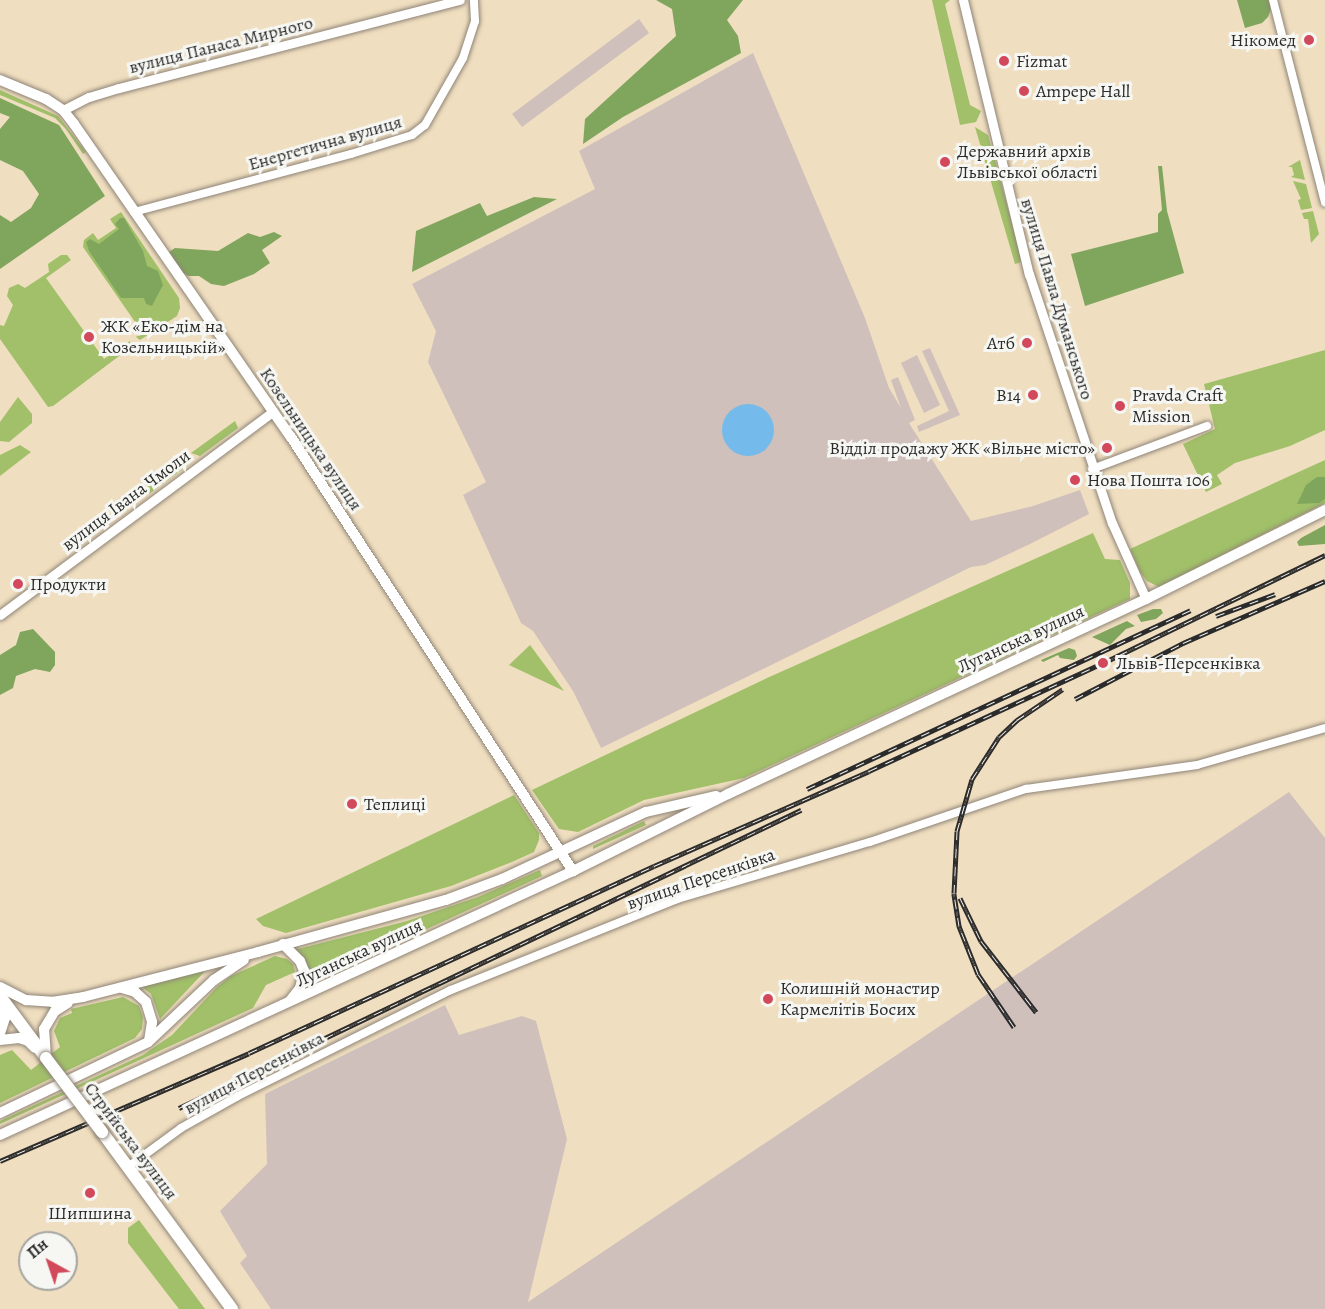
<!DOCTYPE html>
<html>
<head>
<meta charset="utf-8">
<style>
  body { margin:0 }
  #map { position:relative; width:1325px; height:1309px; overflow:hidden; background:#f0dec0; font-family:Alegreya,serif }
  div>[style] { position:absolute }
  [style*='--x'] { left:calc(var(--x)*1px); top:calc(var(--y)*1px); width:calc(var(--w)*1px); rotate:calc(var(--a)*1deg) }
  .industrial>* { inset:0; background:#d0c0bc }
  .green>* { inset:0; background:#a1c069 }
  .forest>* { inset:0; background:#80a65d }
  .water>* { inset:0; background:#74bbeb }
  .round { border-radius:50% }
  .roads { filter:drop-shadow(0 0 2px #8e8476) drop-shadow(0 0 2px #8e8476) }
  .minor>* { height:8px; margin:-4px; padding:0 4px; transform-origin:4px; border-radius:4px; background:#fff }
  .tertiary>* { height:9px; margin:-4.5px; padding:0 4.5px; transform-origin:4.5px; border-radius:4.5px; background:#fff }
  .secondary>* { height:10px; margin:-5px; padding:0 5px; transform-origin:5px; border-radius:5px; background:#fff }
  .primary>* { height:12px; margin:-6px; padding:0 6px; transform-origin:6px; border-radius:6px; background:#fff }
  .rail>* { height:5px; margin-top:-2.5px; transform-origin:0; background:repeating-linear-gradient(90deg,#f6f6f2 0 9px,#2b2b2b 0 18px); box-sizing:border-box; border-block:2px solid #2b2b2b }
  .bridges { filter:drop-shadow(0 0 2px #8e8476) drop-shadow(0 0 2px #8e8476) }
  .primary-bridge>* { height:12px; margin:-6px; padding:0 6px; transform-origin:6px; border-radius:6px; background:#fff }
  .dots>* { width:16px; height:16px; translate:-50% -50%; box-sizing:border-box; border:3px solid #f6f6f2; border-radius:50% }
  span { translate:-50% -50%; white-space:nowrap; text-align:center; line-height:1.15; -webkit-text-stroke:6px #f6f6f2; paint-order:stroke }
  .poi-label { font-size:18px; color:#2b2b2b }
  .right { translate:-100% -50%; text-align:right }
  .left { translate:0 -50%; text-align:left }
  .street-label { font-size:18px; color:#2b2b2b }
  .north { position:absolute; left:18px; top:1231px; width:60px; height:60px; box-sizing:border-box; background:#f6f6f2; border:2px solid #a5a5a2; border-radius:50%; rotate:320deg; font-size:16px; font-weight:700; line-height:24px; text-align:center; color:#2b2b2b }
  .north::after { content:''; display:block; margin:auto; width:21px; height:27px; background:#d1495b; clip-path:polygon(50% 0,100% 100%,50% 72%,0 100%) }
</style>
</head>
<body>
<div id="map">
  <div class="industrial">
    <div style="clip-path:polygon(639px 19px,649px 33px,522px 127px,512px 114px)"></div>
    <div style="clip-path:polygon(753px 53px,865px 318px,889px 388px,901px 408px,891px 380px,898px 377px,915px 420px,909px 423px,971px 521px,1033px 506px,1080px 490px,1089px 514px,1028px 545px,985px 565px,971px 567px,900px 602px,601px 748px,573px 691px,533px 631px,521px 623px,463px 495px,486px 482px,428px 362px,436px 331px,412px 284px,595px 189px,579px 151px)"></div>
    <div style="clip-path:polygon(930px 348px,960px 415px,919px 432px,917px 426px,949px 411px,922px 351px)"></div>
    <div style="clip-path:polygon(917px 355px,940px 405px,924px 413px,901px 363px)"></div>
    <div style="clip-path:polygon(1289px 792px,1325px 838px,1325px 1309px,271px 1309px,240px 1263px,247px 1256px,220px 1211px,267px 1164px,265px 1094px,445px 1005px,459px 1035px,522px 1016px,536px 1021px,567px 1139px,528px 1302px)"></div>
  </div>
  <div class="green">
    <div style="clip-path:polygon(932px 0,950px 0,945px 4px,970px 105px,981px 111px,976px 122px,960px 125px)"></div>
    <div style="clip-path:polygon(0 90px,58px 116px,86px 152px,83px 154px,66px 129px,55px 118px,0 95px)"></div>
    <div style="clip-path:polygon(975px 127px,988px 135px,1022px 260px,1019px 263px,1015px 264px)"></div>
    <div style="clip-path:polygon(1300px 160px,1305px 180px,1291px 177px,1294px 175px,1292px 167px,1288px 167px)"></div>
    <div style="clip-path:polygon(1293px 181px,1306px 184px,1312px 208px,1301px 210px,1298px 200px,1301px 199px)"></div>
    <div style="clip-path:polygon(1313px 211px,1319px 234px,1311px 243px,1308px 219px,1304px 219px,1302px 213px)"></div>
    <div style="clip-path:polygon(121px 212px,179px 298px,180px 308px,177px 316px,140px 340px,136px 337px,142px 332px,83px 247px,84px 240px,93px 233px,98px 240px,116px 228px,110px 219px)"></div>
    <div style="clip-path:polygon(61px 255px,67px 255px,71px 260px,46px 278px,104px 359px,130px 341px,131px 347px,53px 406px,48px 407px,0 339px,0 325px,4px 326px,13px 305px,7px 296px,9px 288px,18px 284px,25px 288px,49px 272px,48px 264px)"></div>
    <div style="clip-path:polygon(1325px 350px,1325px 430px,1290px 446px,1235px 463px,1217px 475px,1222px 484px,1206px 492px,1183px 444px,1215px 429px,1204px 384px)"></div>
    <div style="clip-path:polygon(18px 397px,32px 414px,32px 423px,9px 442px,0 441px,0 422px)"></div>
    <div style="clip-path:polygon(235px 421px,238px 428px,200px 456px,191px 453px)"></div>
    <div style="clip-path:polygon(20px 445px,31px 452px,0 476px,0 455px)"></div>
    <div style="clip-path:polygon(185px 459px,188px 465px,149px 494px,145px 489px)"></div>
    <div style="clip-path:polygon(1325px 460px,1325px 503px,1159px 587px,1147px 581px,1140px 572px,1130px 549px)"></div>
    <div style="clip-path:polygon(1093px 533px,1105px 559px,1120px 560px,1130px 583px,1130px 599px,744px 778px,644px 800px,578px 832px,559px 829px,532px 790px,767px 678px)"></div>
    <div style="clip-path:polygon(530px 645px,564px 691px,509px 665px)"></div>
    <div style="clip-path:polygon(514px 795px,539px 833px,539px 840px,534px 852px,512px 862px,451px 886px,286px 933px,263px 926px,256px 919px)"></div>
    <div style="clip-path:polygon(644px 821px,646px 825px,593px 849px,593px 846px)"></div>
    <div style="clip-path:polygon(540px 870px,542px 876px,314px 981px,308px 976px,294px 950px,407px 921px,478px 897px)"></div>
    <div style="clip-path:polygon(275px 956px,287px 959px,293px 964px,295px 972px,266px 985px,253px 1008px,0 1124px,0 1121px,143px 1055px,172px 1035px,217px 987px,231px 976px)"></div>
    <div style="clip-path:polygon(207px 969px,160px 1019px,151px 994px,141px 986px)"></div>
    <div style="clip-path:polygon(123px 997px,139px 1006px,143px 1017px,142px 1029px,135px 1038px,0 1103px,0 1055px,12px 1050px,31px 1070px,60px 1047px,54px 1031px,60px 1018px,72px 1013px,71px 1009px)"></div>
    <div style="clip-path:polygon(139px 1220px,205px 1309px,179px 1309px,128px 1243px,128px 1228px)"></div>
  </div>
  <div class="forest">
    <div style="clip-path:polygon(656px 0,743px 0,727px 20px,738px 36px,741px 53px,623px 117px,583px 144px,585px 119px,676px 36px,672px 9px)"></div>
    <div style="clip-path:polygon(1237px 0,1269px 0,1271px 9px,1268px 17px,1262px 23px,1245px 28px)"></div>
    <div style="clip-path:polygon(0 98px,59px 125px,105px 196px,0 269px,0 215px,11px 222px,31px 208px,39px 194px,23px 171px,0 160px,0 129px,10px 117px,0 113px)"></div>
    <div style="clip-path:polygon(1158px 166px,1162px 166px,1167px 211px,1184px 273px,1085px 306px,1071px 254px,1158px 232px,1158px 214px,1162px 210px)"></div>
    <div style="clip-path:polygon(534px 197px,557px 199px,412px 272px,416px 231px,480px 203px,487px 216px)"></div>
    <div style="clip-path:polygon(120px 218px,124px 218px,143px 251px,147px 266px,158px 271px,163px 285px,152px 306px,146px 304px,144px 298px,121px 298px,89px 251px,86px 242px,90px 239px,99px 244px,119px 229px,115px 224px)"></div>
    <div style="clip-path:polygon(274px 232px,282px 236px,262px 250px,270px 263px,254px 274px,224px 286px,211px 284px,199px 276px,188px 276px,174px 267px,169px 252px,175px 248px,218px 251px,248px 233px,260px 237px)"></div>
    <div style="clip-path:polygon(1317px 477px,1325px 477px,1325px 499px,1319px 503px,1297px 504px,1306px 485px)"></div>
    <div style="clip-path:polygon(1325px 525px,1325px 544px,1299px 546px,1297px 542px,1301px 538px)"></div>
    <div style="clip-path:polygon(1153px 609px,1161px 609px,1163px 613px,1156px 619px,1141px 622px,1137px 615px)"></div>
    <div style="clip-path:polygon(1127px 621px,1135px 626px,1126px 629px,1110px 645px,1092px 637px)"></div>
    <div style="clip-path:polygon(33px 629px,55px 652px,55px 665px,50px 672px,35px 669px,16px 676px,13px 688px,0 695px,0 655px,16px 645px,20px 632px)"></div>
    <div style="clip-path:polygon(1069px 648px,1075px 650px,1077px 656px,1074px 660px,1060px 658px,1058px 655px,1043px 662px,1041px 660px)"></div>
  </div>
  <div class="water">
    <div class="round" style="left:722px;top:404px;width:52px;height:52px"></div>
  </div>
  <div class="roads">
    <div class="minor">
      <div style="--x:1273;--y:0;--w:209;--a:75.6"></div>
      <div style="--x:134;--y:212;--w:225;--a:-15"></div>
      <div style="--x:351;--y:154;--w:64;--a:-17.3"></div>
      <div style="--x:412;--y:135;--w:16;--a:-38"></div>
      <div style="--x:425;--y:125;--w:77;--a:-60.4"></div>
      <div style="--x:463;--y:58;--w:39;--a:-72"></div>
      <div style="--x:475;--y:21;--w:21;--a:-93"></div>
      <div style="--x:1092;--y:469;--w:123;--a:-20.5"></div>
      <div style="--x:128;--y:1167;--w:66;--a:-36.3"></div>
      <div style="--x:181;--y:1128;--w:65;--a:-29.3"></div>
      <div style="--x:238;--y:1096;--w:238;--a:-26.5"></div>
      <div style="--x:451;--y:990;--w:244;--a:-21.9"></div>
      <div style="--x:677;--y:899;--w:201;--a:-16.5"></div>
      <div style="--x:870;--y:842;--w:165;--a:-18.8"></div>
      <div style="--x:1026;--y:789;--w:173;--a:-8"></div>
      <div style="--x:1197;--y:765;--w:133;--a:-16.1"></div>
    </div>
    <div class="tertiary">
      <div style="--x:963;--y:0;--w:282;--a:76.5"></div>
      <div style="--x:1029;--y:274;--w:262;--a:71.6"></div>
      <div style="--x:1112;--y:523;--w:83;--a:65.9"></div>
      <div style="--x:63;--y:110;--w:29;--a:-27"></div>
      <div style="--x:89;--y:97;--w:31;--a:-17"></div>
      <div style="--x:119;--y:88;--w:352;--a:-14.5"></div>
      <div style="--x:0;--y:615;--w:339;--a:-36.7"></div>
    </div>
    <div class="secondary">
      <div style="--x:0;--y:80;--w:50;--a:22.4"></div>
      <div style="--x:46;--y:99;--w:20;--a:33"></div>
      <div style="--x:63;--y:110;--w:18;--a:52"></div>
      <div style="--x:74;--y:124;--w:381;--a:55.3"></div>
      <div style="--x:291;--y:437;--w:518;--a:56.99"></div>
      <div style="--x:283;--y:944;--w:24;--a:45"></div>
      <div style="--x:300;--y:961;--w:11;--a:68"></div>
      <div style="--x:304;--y:971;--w:17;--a:103"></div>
      <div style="--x:300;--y:988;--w:16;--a:128"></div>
      <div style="--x:0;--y:987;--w:29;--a:27"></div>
      <div style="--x:26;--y:1000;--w:26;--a:4"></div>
      <div style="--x:52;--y:1002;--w:31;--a:-9"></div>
      <div style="--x:83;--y:997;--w:181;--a:-14.4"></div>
      <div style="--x:258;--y:952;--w:195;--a:-15.5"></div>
      <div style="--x:446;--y:900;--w:60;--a:-20.6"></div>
      <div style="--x:502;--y:879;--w:159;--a:-25"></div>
      <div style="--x:646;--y:812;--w:72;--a:-12.9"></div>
      <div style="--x:122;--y:988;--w:14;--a:17"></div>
      <div style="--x:135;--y:992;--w:15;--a:42"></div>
      <div style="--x:146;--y:1002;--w:21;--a:73"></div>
      <div style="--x:152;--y:1022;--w:18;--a:99"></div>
      <div style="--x:0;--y:1002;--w:17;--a:73"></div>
      <div style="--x:5;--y:1018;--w:16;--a:108"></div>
      <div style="--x:0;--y:1040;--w:19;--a:-6"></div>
      <div style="--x:19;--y:1038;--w:9;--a:18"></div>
      <div style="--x:28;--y:1041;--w:10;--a:45"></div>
      <div style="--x:46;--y:1057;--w:28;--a:-94"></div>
      <div style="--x:44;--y:1029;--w:21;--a:-59"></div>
      <div style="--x:55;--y:1011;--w:15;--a:-32"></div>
      <div style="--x:0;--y:1113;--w:164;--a:-25.6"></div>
      <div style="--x:148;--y:1042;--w:91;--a:-43.2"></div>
      <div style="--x:214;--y:980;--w:36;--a:-34"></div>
      <div style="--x:0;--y:1135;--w:631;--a:-24.74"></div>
      <div style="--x:573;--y:871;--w:173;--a:-26.4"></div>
      <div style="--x:728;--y:794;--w:461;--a:-25"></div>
      <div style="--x:1146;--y:599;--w:200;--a:-26.4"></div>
    </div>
    <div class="primary">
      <div style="--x:0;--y:996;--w:77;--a:53.4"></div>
      <div style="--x:102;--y:1132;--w:220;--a:53.7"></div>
    </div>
  </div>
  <div class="rail">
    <div style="--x:1216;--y:616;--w:63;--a:-20.4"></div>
    <div style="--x:1075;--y:699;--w:122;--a:-27.4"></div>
    <div style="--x:1183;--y:643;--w:155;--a:-23.6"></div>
    <div style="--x:807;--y:789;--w:423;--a:-25"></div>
    <div style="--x:960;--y:898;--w:48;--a:64"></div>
    <div style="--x:981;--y:941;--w:90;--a:52.2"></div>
    <div style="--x:1014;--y:1027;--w:64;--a:-124.2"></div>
    <div style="--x:978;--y:974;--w:52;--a:-111.6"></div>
    <div style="--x:959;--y:926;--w:33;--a:-99"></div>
    <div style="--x:954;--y:893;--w:62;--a:-87.2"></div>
    <div style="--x:957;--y:831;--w:54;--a:-73.9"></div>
    <div style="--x:972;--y:779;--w:50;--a:-57.3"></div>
    <div style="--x:999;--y:737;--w:25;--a:-43"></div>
    <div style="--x:1017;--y:720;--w:55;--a:-34"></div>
    <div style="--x:179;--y:1108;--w:690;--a:-25.6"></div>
    <div style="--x:0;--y:1161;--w:271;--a:-23.4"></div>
    <div style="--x:249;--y:1053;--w:446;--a:-24.8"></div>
    <div style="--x:654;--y:866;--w:235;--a:-23.8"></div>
    <div style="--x:869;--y:771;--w:258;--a:-24.8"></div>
    <div style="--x:1103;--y:663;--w:247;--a:-25.9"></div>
  </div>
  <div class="bridges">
    <div class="primary-bridge">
      <div style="--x:46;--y:1058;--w:93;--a:52.9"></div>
    </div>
  </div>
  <div class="dots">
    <div style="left:1309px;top:40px;background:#d1495b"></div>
    <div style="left:1004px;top:61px;background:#d1495b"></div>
    <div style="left:1024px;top:91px;background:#d1495b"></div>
    <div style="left:945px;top:162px;background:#d1495b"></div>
    <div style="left:89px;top:337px;background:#d1495b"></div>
    <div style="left:1027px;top:343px;background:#d1495b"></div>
    <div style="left:1033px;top:395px;background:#d1495b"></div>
    <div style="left:1120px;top:406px;background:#d1495b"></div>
    <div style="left:1107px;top:448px;background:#d1495b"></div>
    <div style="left:1075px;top:480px;background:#d1495b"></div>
    <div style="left:18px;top:584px;background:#d1495b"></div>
    <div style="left:1103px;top:663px;background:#d1495b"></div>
    <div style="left:352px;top:804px;background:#d1495b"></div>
    <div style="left:768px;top:999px;background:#d1495b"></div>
    <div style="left:90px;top:1193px;background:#d1495b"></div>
  </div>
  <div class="poi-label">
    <span class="right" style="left:1296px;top:40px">Нікомед</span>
    <span class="left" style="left:1016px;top:61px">Fizmat</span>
    <span class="left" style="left:1036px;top:91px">Ampepe Hall</span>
    <span class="left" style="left:957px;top:162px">Державний архів<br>Львівської області</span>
    <span class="left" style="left:101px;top:337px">ЖК «Еко-дім на<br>Козельницькій»</span>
    <span class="right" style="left:1015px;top:343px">Атб</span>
    <span class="right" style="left:1021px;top:395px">В14</span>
    <span class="left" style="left:1132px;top:406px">Pravda Craft<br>Mission</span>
    <span class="right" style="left:1095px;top:448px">Відділ продажу ЖК «Вільне місто»</span>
    <span class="left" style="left:1087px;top:480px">Нова Пошта 106</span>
    <span class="left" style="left:30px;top:584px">Продукти</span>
    <span class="left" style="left:1116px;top:663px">Львів-Персенківка</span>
    <span class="left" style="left:364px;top:804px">Теплиці</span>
    <span class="left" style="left:780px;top:999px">Колишній монастир<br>Кармелітів Босих</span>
    <span style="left:90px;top:1213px">Шипшина</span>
  </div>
  <div class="street-label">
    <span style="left:221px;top:45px;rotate:-14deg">вулиця Панаса Мирного</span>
    <span style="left:325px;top:143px;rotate:-16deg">Енергетична вулиця</span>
    <span style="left:1057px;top:299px;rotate:73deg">вулиця Павла Думанського</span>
    <span style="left:311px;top:439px;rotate:56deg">Козельницька вулиця</span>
    <span style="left:126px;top:500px;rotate:-37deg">вулиця Івана Чмоли</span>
    <span style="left:1021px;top:639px;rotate:-25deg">Луганська вулиця</span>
    <span style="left:701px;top:879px;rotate:-19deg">вулиця Персенківка</span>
    <span style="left:359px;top:953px;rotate:-25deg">Луганська вулиця</span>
    <span style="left:254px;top:1073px;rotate:-28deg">вулиця Персенківка</span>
    <span style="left:131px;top:1141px;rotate:53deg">Стрийська вулиця</span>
  </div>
  <div class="north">Пн</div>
</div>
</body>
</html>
